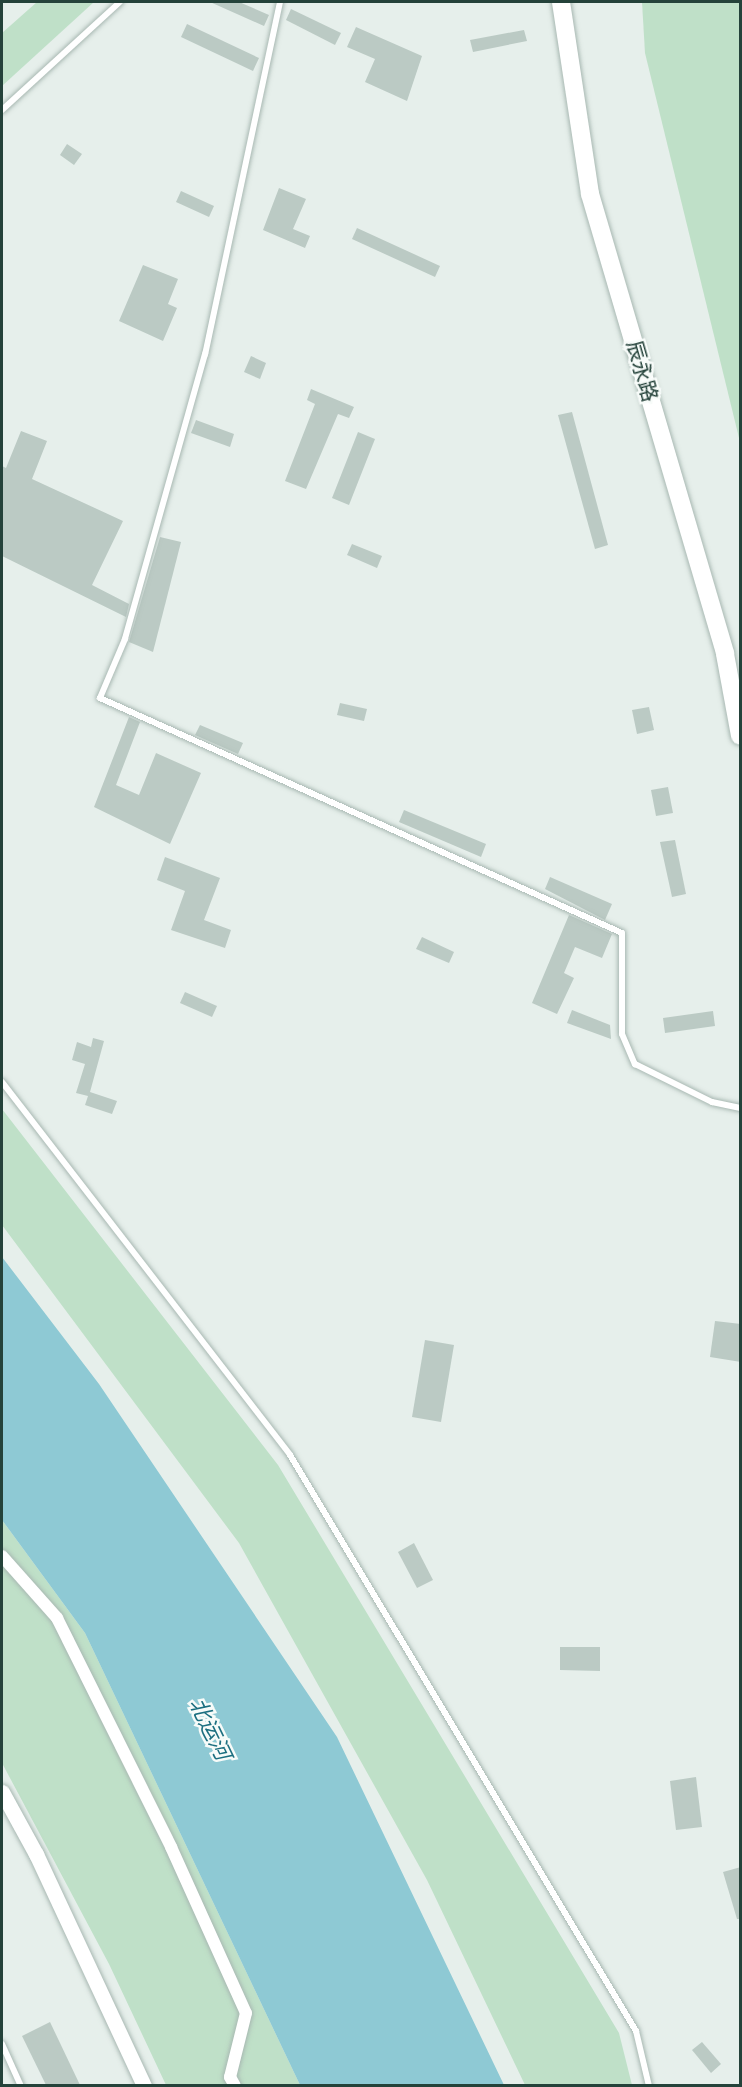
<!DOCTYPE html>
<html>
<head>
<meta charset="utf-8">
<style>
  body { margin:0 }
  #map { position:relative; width:742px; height:2087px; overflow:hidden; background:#e6efeb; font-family:Cabin,"Noto Sans SC",sans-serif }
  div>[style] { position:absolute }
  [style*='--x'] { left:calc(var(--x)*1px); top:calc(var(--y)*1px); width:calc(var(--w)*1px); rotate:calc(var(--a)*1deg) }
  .green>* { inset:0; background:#bfe0c8 }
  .water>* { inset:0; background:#8ec9d4 }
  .building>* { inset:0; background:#bbcac4 }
  .roads { filter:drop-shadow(0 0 2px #a8b8b2) drop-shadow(0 0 2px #a8b8b2) }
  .service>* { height:6px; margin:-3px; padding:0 3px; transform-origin:3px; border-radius:3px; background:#fff }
  .minor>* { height:12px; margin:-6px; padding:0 6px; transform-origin:6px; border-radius:6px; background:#fff }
  .tertiary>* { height:15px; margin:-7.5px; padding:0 7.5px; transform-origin:7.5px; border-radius:7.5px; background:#fff }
  .secondary>* { height:18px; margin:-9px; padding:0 9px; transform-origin:9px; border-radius:9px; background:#fff }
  span { translate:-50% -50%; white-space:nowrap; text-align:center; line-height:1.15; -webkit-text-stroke:5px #f7fbf9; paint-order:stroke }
  .street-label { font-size:21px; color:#24423a }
  .water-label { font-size:22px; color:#1c6f80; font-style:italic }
  .frame { position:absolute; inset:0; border:3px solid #24423a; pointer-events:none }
</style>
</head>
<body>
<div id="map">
  <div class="green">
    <div style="clip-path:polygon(37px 2px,94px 2px,2px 86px,2px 33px)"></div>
    <div style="clip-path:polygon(642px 2px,740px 2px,740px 442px,645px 53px)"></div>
    <div style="clip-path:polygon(2px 1109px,278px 1465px,619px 2033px,632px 2085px,525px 2085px,427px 1880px,239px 1543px,2px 1225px)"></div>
    <div style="clip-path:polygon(2px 1520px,85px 1633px,300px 2085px,166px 2085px,109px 1964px,2px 1763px)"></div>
  </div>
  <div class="water">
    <div style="clip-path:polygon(2px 1257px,99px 1384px,337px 1737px,504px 2085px,300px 2085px,85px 1633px,2px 1520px)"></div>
  </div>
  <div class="building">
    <div style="clip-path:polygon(210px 2px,239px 2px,269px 15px,264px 26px)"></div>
    <div style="clip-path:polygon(291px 9px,341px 33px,335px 45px,286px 20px)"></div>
    <div style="clip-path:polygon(187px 24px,259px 58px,253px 71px,181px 37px)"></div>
    <div style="clip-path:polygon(356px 27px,422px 56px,407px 101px,365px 82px,375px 59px,347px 47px)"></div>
    <div style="clip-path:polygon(524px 30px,527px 41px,473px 52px,470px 40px)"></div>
    <div style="clip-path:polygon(67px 144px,82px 154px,74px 165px,60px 155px)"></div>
    <div style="clip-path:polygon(279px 188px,306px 199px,293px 229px,310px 236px,305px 248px,263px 230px)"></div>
    <div style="clip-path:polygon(181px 191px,214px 206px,209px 217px,176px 202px)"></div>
    <div style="clip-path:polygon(357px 228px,440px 266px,435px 277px,352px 239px)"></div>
    <div style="clip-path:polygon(143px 265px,178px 279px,168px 304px,177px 308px,163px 341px,119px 321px)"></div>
    <div style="clip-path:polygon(251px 356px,266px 363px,260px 379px,244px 372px)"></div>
    <div style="clip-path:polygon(311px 389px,354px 407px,349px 418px,338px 414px,306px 489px,285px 481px,315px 404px,307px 400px)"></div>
    <div style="clip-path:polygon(572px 412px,608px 545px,595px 549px,558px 415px)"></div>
    <div style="clip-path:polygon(196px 420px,234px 434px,230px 447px,191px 433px)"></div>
    <div style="clip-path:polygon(21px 431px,47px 441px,32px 479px,123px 521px,92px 585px,129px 604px,126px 617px,2px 556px,2px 466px,6px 468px)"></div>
    <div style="clip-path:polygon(358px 432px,375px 439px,349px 505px,332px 498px)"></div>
    <div style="clip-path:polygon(160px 537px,181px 542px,153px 652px,129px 642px)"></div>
    <div style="clip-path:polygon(352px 544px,382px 556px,377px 568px,347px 555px)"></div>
    <div style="clip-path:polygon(340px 703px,367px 709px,364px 721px,337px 715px)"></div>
    <div style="clip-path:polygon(649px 707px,654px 730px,637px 734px,632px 710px)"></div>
    <div style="clip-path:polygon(129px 717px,140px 722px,116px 785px,139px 795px,156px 753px,201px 773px,170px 844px,94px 807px)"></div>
    <div style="clip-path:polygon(200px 725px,243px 743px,238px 754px,195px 735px)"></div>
    <div style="clip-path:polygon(668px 787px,673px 813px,656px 816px,651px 790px)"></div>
    <div style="clip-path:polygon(404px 810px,486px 844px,481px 857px,399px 822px)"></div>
    <div style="clip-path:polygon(675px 840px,686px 894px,672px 897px,660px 842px)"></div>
    <div style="clip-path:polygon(165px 857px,220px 878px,204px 920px,231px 930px,225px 948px,171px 930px,185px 891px,157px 880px)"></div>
    <div style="clip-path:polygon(550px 877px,612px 904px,605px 920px,545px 889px)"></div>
    <div style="clip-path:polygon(569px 915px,612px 934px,602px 958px,575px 947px,564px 973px,574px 978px,557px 1014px,532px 1003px)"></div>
    <div style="clip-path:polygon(422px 937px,454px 952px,449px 963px,416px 949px)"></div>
    <div style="clip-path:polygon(185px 992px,217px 1006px,212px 1017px,180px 1003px)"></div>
    <div style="clip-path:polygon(572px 1010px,610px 1025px,611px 1039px,567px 1023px)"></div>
    <div style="clip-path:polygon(713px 1011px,715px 1026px,665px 1033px,663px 1018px)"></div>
    <div style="clip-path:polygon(93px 1038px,104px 1041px,90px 1092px,117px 1101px,112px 1114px,85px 1105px,88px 1096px,76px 1093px,85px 1064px,72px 1060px,77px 1042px,91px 1047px)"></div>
    <div style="clip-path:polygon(715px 1321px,741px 1324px,741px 1362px,710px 1357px)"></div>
    <div style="clip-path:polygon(425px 1340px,454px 1345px,441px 1422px,412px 1417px)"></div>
    <div style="clip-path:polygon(414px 1543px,433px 1580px,417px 1588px,398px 1552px)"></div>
    <div style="clip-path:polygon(560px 1647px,600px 1647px,600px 1671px,560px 1670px)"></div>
    <div style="clip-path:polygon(696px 1777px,702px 1827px,676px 1830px,670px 1781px)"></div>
    <div style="clip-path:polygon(741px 1867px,741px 1919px,737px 1919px,723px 1872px)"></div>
    <div style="clip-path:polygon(50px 2022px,80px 2085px,46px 2085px,22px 2036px)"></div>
    <div style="clip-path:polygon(702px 2042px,721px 2064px,711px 2073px,692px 2050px)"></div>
  </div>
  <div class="roads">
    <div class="service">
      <div style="--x:280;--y:2;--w:360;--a:102"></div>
      <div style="--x:205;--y:354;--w:296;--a:105.7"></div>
      <div style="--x:125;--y:639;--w:64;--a:113"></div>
      <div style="--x:100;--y:698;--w:572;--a:24.24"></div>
      <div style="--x:622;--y:933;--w:101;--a:90"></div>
      <div style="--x:622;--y:1034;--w:33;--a:67"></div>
      <div style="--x:635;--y:1064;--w:86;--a:26.3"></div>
      <div style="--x:712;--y:1102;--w:29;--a:12"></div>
      <div style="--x:2;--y:110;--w:160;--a:-42.5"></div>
      <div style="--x:2;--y:1082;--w:471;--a:52.3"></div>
      <div style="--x:290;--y:1455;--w:672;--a:59.01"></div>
      <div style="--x:636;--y:2031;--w:57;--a:76.7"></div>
      <div style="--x:2;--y:2044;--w:46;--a:65.7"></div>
    </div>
    <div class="minor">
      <div style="--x:2;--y:1556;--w:83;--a:48.4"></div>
      <div style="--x:57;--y:1618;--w:256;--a:63.5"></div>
      <div style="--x:171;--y:1847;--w:182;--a:65.7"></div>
      <div style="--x:246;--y:2013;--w:66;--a:104"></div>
      <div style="--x:230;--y:2077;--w:10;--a:61"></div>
    </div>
    <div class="tertiary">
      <div style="--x:2;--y:1792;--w:71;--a:61.3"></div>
      <div style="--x:36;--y:1854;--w:256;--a:65"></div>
    </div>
    <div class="secondary">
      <div style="--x:561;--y:2;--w:194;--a:81.4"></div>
      <div style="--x:590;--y:194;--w:479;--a:73.6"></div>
      <div style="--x:725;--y:654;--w:83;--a:79.6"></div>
    </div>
  </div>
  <div class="street-label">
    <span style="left:642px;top:371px;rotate:74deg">辰永路</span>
  </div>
  <div class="water-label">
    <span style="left:210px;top:1729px;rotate:64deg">北运河</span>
  </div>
  <div class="frame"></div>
</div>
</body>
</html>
